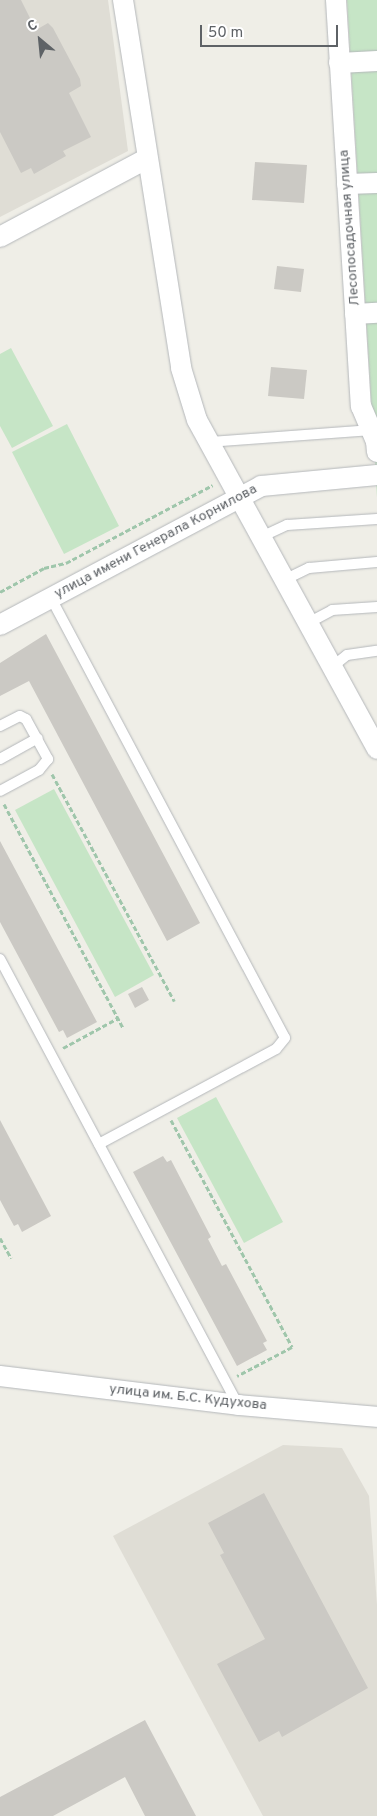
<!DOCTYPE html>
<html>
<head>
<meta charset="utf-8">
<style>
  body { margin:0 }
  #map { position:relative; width:377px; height:1816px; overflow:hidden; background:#efeee7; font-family:Overpass,sans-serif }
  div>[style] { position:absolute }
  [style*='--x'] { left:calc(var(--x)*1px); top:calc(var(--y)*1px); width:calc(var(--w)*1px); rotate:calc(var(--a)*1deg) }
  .education>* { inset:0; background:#dfddd5 }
  .green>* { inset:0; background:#c6e5c6 }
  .building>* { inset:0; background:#cbc9c4 }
  .path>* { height:3px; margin-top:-1.5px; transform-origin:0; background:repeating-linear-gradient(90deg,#9fc6ab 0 5px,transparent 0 7.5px) }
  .roads { filter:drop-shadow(0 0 1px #b4b7ba) drop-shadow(0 0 1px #b4b7ba) }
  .lane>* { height:10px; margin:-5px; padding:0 5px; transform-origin:5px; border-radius:5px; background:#fff }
  .street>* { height:20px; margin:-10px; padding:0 10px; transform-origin:10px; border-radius:10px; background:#fff }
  span { translate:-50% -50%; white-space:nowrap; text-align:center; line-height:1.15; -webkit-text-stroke:5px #fff; paint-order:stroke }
  .street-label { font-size:14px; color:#5e6266 }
  .north { position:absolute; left:15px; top:15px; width:50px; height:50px; -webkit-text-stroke:4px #fff; paint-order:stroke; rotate:332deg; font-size:14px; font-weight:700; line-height:20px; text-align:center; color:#5e6266 }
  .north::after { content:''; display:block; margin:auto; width:18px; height:22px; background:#5e6266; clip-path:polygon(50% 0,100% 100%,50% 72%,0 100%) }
  .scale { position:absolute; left:200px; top:25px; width:138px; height:22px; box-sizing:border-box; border:2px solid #5e6266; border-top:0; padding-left:6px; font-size:15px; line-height:18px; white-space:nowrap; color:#5e6266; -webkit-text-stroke:4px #fff; paint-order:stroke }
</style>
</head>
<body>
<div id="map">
  <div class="education">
    <div style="clip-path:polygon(0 0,108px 0,128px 151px,0 217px)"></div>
    <div style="clip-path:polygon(283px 1445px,342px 1448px,369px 1496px,377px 1605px,377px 1816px,263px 1816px,113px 1536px)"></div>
  </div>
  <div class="green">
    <div style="clip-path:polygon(347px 0,377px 0,377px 498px,372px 413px)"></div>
    <div style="clip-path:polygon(11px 348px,53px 426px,12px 448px,0 426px,0 354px)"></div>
    <div style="clip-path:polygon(67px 424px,119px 526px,64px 554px,12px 452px)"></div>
    <div style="clip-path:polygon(54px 789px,154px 975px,115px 997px,15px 810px)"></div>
    <div style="clip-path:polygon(216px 1097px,283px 1222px,244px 1243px,177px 1118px)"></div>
  </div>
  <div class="building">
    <div style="clip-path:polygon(0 0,21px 0,36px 30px,48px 23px,53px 28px,80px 79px,81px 86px,69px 93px,91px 137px,63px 151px,66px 156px,34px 174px,31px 168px,21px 173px,0 132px)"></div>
    <div style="clip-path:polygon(255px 162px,307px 165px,304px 203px,252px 200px)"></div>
    <div style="clip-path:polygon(277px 266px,304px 269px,301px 292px,274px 289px)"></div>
    <div style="clip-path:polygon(271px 367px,307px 370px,304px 399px,268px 396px)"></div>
    <div style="clip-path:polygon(46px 634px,200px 923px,167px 941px,29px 681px,0 696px,0 663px)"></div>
    <div style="clip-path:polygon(0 841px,97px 1022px,67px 1038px,63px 1030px,59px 1032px,0 922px)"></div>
    <div style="clip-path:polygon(142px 987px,149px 1000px,135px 1008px,128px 994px)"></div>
    <div style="clip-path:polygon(0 1120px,51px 1216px,22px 1232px,18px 1224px,14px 1226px,0 1200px)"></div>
    <div style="clip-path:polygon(163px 1156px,167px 1162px,171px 1160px,211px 1237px,208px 1239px,222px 1266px,226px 1264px,267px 1341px,263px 1343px,267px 1350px,237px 1366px,133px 1172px)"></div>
    <div style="clip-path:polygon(264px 1493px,368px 1688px,282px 1737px,279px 1731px,259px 1742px,217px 1664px,265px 1639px,220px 1555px,224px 1553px,208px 1523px)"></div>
    <div style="clip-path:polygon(145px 1720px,196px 1816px,145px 1816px,125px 1777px,53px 1816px,0 1816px,0 1797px)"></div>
  </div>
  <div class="path">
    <div style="--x:0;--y:592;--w:50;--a:-28.6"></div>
    <div style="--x:44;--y:568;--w:23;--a:-13"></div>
    <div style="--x:66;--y:563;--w:166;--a:-28"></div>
    <div style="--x:52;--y:774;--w:258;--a:61.7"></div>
    <div style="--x:4;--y:804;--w:254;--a:62"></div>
    <div style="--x:63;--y:1048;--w:63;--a:-28.6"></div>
    <div style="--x:171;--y:1120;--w:257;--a:61.9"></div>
    <div style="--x:292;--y:1347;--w:62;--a:152.2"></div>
    <div style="--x:0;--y:1238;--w:23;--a:61"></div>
  </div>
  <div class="roads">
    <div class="lane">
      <div style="--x:209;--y:442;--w:162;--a:-4.2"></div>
      <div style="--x:261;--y:537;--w:29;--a:-25"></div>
      <div style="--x:287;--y:525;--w:90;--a:-3.8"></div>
      <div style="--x:284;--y:580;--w:28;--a:-26"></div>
      <div style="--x:309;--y:568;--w:68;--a:-5"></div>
      <div style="--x:51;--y:598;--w:498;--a:62"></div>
      <div style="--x:285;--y:1038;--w:14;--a:129"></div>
      <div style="--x:276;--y:1049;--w:201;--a:151.8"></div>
      <div style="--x:308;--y:623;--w:27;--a:-28"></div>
      <div style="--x:332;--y:610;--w:45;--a:-3.8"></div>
      <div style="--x:332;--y:667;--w:19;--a:-39"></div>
      <div style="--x:347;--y:655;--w:30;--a:-8"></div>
      <div style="--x:0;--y:726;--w:22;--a:-27"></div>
      <div style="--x:20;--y:716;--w:7;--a:27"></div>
      <div style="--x:26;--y:719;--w:46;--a:61.2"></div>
      <div style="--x:48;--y:759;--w:14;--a:129"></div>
      <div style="--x:39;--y:770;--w:44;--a:151.7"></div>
      <div style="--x:0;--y:759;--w:43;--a:-28.9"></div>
      <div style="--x:0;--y:959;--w:506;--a:61.91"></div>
    </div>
    <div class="street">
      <div style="--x:123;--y:0;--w:373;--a:81"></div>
      <div style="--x:181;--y:368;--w:54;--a:72.9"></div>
      <div style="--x:197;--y:420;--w:375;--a:61.3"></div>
      <div style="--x:336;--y:0;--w:407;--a:86.5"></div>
      <div style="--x:361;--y:406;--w:38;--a:67"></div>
      <div style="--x:376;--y:441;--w:11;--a:85"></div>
      <div style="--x:339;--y:63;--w:38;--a:-3"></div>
      <div style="--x:347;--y:184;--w:30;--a:-2"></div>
      <div style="--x:0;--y:237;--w:166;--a:-28.1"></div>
      <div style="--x:355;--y:314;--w:22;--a:-3"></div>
      <div style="--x:0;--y:625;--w:296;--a:-28"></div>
      <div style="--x:261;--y:486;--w:117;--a:-5.4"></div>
      <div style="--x:0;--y:1376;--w:240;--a:6.9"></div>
      <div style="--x:238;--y:1405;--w:140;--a:4.9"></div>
    </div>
  </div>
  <div class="street-label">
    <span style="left:350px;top:228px;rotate:-94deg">Лесопосадочная улица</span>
    <span style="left:156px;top:542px;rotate:-28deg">улица имени Генерала Корнилова</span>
    <span style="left:188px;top:1398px;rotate:6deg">улица им. Б.С. Кудухова</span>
  </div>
  <div class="north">С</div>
  <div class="scale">50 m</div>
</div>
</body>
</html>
